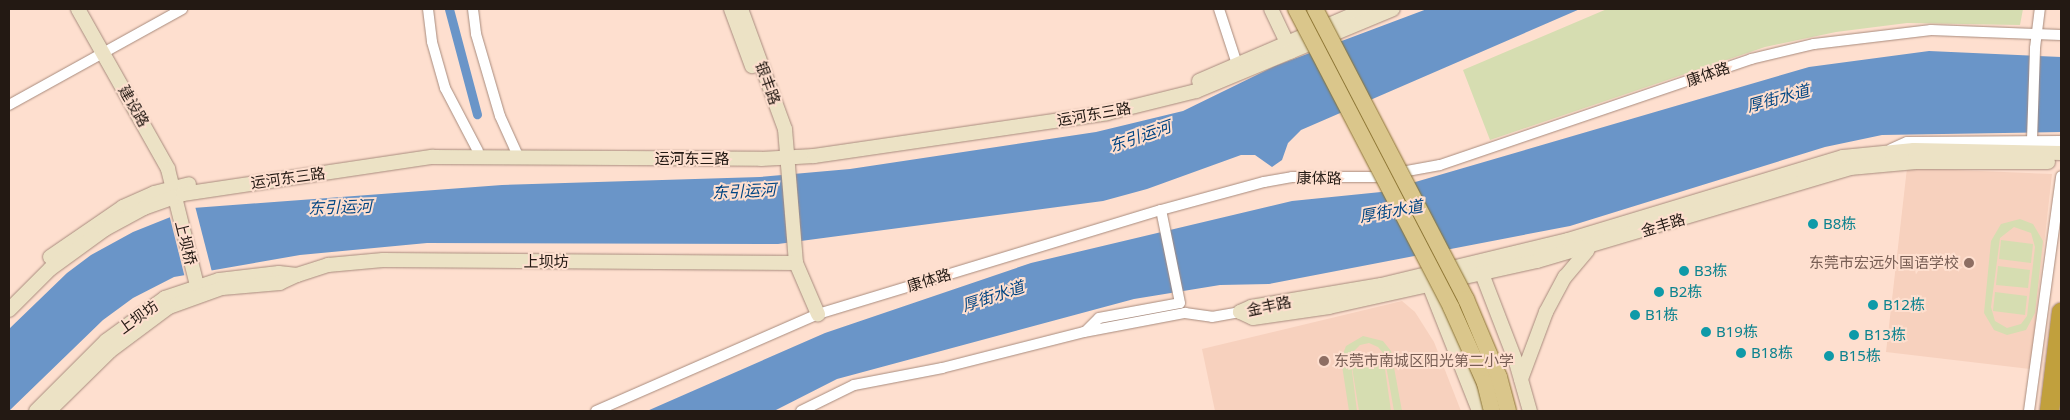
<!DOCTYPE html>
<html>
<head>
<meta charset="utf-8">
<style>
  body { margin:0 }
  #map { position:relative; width:2070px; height:420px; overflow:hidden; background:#fedfcf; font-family:"Noto Sans","Noto Sans SC",sans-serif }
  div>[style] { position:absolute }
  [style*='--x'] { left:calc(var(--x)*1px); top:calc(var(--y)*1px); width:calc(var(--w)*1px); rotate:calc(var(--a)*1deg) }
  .built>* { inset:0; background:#f7d1be }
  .green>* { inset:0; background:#d6ddb1 }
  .water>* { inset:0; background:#6a95c8 }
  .pier>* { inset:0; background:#fedfcf }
  .canal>* { height:9px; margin:-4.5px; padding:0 4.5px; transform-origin:4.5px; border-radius:4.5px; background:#6a95c8 }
  .roads { filter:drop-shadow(0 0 1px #a88b7d) drop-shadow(0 0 1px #a88b7d) }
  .street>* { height:10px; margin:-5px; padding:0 5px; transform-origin:5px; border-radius:5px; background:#fff }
  .secondary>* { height:14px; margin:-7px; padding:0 7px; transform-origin:7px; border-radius:7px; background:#ece2c5 }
  .highway>* { height:19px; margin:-9.5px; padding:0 9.5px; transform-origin:9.5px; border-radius:9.5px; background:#c1a03d }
  .bridges { filter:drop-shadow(0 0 1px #8a712e) drop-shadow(0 0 1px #8a712e) }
  .primary-bridge>* { height:16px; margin:-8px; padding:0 8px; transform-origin:8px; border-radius:8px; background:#dac68b }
  .dots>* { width:14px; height:14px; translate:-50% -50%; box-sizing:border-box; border:2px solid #fedfcf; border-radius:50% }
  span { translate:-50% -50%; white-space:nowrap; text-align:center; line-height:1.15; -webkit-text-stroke:4px #fedfcf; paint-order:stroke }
  .street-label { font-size:15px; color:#231913 }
  .culture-label { font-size:15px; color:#0d838f }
  .left { translate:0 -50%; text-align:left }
  .education-label { font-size:15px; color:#785e54 }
  .right { translate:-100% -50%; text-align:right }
  .water-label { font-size:16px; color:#014583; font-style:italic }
  .frame { position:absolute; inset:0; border:10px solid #231913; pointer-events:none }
</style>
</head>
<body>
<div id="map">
  <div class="built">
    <div style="clip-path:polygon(1907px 168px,2052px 174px,2030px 369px,1886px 352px)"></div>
    <div style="clip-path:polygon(1402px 301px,1415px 312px,1434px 342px,1461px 411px,1215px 411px,1202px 349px)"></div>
  </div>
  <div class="green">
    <div style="clip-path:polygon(1607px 9px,2023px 9px,2020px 25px,1907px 23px,1836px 32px,1765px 47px,1490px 140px,1463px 70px)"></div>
    <div style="clip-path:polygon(evenodd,2020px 219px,2033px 224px,2043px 241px,2035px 313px,2026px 330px,2007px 335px,1994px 330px,1984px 313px,1991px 241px,2001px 224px,2020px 219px,2014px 227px,2031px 233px,2035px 247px,2027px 316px,2021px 324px,2007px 328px,1995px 321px,1991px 307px,2000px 238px,2014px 227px)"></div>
    <div style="clip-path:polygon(2001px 240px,2033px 244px,2031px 263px,1999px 259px)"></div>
    <div style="clip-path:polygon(1998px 266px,2030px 270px,2028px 288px,1996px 285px)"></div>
    <div style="clip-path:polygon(1995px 292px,2027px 296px,2025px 315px,1993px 311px)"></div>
    <div style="clip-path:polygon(1363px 336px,1383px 341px,1391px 351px,1402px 411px,1394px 411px,1384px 354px,1378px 347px,1369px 343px,1360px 345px,1350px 355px,1357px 411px,1349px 411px,1341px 359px,1346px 346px)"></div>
    <div style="clip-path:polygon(1384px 362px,1391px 411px,1359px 411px,1352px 367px)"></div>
  </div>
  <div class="water">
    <div style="clip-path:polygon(1427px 9px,1580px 9px,1301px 130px,1288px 143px,1282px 160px,1272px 167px,1255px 155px,1241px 155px,1147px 189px,1103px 201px,778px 244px,427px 243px,300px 255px,174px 277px,133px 298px,103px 320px,9px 411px,9px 329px,67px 273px,91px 255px,133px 232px,193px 208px,502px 185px,760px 177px,850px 169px,1096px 132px,1183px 111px,1275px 66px)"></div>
    <div style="clip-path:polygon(1929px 51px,2061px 57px,2061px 132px,1882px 135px,1825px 147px,1570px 226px,1269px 284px,1220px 285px,1134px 299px,837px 379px,774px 411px,647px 411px,825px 333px,1031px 263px,1292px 201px,1381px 192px,1809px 67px)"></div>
  </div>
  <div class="pier">
    <div style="clip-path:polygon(195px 206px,212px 272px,185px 278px,169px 214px)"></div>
  </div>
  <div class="canal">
    <div style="--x:449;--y:9;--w:109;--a:75.1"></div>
  </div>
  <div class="roads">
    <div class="street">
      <div style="--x:428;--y:9;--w:33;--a:83"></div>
      <div style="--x:432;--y:42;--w:48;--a:74.2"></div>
      <div style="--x:445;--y:88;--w:71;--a:62.4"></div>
      <div style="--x:473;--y:9;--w:25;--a:83"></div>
      <div style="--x:476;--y:34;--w:85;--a:73.7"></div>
      <div style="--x:500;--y:116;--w:46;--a:65.7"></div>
      <div style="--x:1219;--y:9;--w:58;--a:71.9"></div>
      <div style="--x:9;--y:105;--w:198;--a:-29"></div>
      <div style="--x:2032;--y:140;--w:92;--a:-88.1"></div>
      <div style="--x:2035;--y:48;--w:39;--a:-83"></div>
      <div style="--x:1891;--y:149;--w:17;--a:-24"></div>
      <div style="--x:1907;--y:142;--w:154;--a:-0.4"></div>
      <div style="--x:1086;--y:331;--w:18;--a:-45"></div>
      <div style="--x:1099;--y:318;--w:82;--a:-10.5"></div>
      <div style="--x:1180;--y:303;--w:95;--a:-101.5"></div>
      <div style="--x:596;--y:411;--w:242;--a:-23.6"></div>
      <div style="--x:818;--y:314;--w:358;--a:-16.9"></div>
      <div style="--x:1161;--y:210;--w:107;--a:-15.2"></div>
      <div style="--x:1264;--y:182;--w:28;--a:-10"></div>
      <div style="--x:1292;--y:177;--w:82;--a:0"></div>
      <div style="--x:1374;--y:177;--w:67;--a:-10.3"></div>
      <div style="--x:1440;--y:165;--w:329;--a:-18.8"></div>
      <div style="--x:1751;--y:59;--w:65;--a:-13.4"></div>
      <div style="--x:1814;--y:44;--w:118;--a:-6.8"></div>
      <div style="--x:1931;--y:30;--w:130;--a:2.2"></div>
      <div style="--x:801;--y:411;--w:59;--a:-26.1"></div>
      <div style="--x:854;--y:385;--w:90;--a:-10.9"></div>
      <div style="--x:942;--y:368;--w:146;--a:-14.2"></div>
      <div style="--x:1084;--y:332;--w:103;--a:-10.7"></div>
      <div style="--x:1185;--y:313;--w:27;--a:8"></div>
      <div style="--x:1212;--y:317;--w:28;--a:-10"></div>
      <div style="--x:2029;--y:411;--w:237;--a:-82.2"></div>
    </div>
    <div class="secondary">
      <div style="--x:78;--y:9;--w:184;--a:60.6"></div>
      <div style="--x:168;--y:169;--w:128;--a:76"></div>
      <div style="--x:731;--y:9;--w:61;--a:69.8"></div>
      <div style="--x:741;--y:9;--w:128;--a:69.9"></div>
      <div style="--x:785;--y:129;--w:134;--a:85.3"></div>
      <div style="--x:796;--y:263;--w:56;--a:66.7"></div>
      <div style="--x:1271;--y:9;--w:47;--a:64.5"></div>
      <div style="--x:1199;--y:81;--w:182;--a:-23.3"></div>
      <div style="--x:50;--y:257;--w:88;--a:-34.4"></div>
      <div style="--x:123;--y:207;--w:34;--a:-24"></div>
      <div style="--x:154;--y:193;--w:36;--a:-14"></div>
      <div style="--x:1479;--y:266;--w:103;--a:68.9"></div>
      <div style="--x:1516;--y:362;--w:51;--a:74.1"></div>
      <div style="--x:297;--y:275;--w:33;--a:-18"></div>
      <div style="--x:328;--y:265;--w:55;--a:-5.2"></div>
      <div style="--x:383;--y:260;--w:413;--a:0.4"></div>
      <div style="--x:1426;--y:277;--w:144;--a:68.4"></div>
      <div style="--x:9;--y:310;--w:58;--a:-45"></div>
      <div style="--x:50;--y:269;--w:68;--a:-36"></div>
      <div style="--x:105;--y:229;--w:44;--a:-28.3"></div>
      <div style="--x:144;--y:208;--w:41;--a:-19.7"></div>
      <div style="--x:183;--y:194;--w:252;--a:-8.5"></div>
      <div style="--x:432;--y:157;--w:329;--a:0.3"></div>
      <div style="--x:761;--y:159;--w:53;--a:-3.2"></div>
      <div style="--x:814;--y:156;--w:296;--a:-8.3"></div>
      <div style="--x:1107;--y:113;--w:92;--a:-13.9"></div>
      <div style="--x:1196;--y:91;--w:213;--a:-22.6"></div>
      <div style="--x:1240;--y:312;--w:12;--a:-24"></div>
      <div style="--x:1251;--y:307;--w:132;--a:-9.6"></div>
      <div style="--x:1381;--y:285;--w:192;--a:-13.5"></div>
      <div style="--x:1568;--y:240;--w:287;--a:-16.8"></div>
      <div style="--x:1843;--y:157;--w:71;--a:-5.6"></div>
      <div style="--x:1914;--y:150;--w:147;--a:1.2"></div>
      <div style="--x:1240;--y:312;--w:14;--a:25"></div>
      <div style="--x:1253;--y:318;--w:77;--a:-8.2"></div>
      <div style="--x:1329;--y:307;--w:213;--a:-12.5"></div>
      <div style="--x:1537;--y:261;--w:327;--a:-16.5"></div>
      <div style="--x:1850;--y:168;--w:66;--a:-5.2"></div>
      <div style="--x:1916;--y:162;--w:132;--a:0"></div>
      <div style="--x:1521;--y:379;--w:72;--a:-69.5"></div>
      <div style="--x:1546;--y:312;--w:40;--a:-62"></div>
      <div style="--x:1565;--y:277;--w:35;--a:-50"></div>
      <div style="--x:36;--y:411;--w:99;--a:-45"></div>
      <div style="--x:106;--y:341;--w:73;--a:-36.1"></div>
      <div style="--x:165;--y:298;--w:57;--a:-18.4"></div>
      <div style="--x:219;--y:280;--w:60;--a:-6.7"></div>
      <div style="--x:279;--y:273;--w:18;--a:6"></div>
      <div style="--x:297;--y:275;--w:19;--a:155"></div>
      <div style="--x:280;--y:283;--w:58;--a:175.1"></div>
      <div style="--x:222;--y:288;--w:56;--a:160.3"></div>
      <div style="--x:169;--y:307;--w:74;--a:143.3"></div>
      <div style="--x:110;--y:351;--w:86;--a:135.5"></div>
    </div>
    <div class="highway">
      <div style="--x:2049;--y:411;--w:100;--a:-83.1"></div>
    </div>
  </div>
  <div class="bridges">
    <div class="primary-bridge">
      <div style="--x:1296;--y:9;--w:336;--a:62.5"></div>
      <div style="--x:1451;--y:307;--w:83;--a:65.9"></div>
      <div style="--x:1485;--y:383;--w:29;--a:76"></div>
      <div style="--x:1315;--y:9;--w:327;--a:62.5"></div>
      <div style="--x:1466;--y:299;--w:85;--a:67.1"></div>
      <div style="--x:1499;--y:377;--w:35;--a:75"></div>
    </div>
  </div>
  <div class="dots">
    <div style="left:1813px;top:224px;background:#0f9aa8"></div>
    <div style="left:1969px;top:263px;background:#8d6e63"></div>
    <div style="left:1684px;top:271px;background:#0f9aa8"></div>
    <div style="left:1659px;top:292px;background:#0f9aa8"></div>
    <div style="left:1873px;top:305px;background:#0f9aa8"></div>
    <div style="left:1635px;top:315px;background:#0f9aa8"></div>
    <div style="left:1706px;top:332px;background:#0f9aa8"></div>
    <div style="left:1854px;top:335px;background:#0f9aa8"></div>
    <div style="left:1741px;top:353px;background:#0f9aa8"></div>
    <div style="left:1829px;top:356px;background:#0f9aa8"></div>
    <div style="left:1324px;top:361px;background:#8d6e63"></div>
  </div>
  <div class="street-label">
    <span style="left:1708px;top:74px;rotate:-19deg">康体路</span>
    <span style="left:768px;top:83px;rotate:70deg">银丰路</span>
    <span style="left:134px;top:106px;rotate:60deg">建设路</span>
    <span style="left:1094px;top:114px;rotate:-10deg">运河东三路</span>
    <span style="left:692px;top:159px">运河东三路</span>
    <span style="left:288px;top:178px;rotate:-8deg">运河东三路</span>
    <span style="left:1319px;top:178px;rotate:1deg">康体路</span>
    <span style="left:1663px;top:225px;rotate:-17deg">金丰路</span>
    <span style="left:186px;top:243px;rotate:76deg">上坝桥</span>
    <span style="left:546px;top:262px">上坝坊</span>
    <span style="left:929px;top:280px;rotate:-17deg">康体路</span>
    <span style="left:1269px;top:306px;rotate:-12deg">金丰路</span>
    <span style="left:138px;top:317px;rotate:-36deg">上坝坊</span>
  </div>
  <div class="culture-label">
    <span class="left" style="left:1823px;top:224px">B8栋</span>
    <span class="left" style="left:1694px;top:271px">B3栋</span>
    <span class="left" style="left:1669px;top:292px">B2栋</span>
    <span class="left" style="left:1883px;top:305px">B12栋</span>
    <span class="left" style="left:1645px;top:315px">B1栋</span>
    <span class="left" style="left:1716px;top:332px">B19栋</span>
    <span class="left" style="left:1864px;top:335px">B13栋</span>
    <span class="left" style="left:1751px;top:353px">B18栋</span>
    <span class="left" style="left:1839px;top:356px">B15栋</span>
  </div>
  <div class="education-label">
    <span class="right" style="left:1959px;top:263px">东莞市宏远外国语学校</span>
    <span class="left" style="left:1334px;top:361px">东莞市南城区阳光第二小学</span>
  </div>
  <div class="water-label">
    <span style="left:1778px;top:98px;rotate:-15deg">厚街水道</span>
    <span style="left:1140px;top:136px;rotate:-19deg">东引运河</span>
    <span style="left:744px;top:191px;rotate:-3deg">东引运河</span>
    <span style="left:340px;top:207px;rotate:-2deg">东引运河</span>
    <span style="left:1391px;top:211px;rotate:-10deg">厚街水道</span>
    <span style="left:993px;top:296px;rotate:-18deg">厚街水道</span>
  </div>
  <div class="frame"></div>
</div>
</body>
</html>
